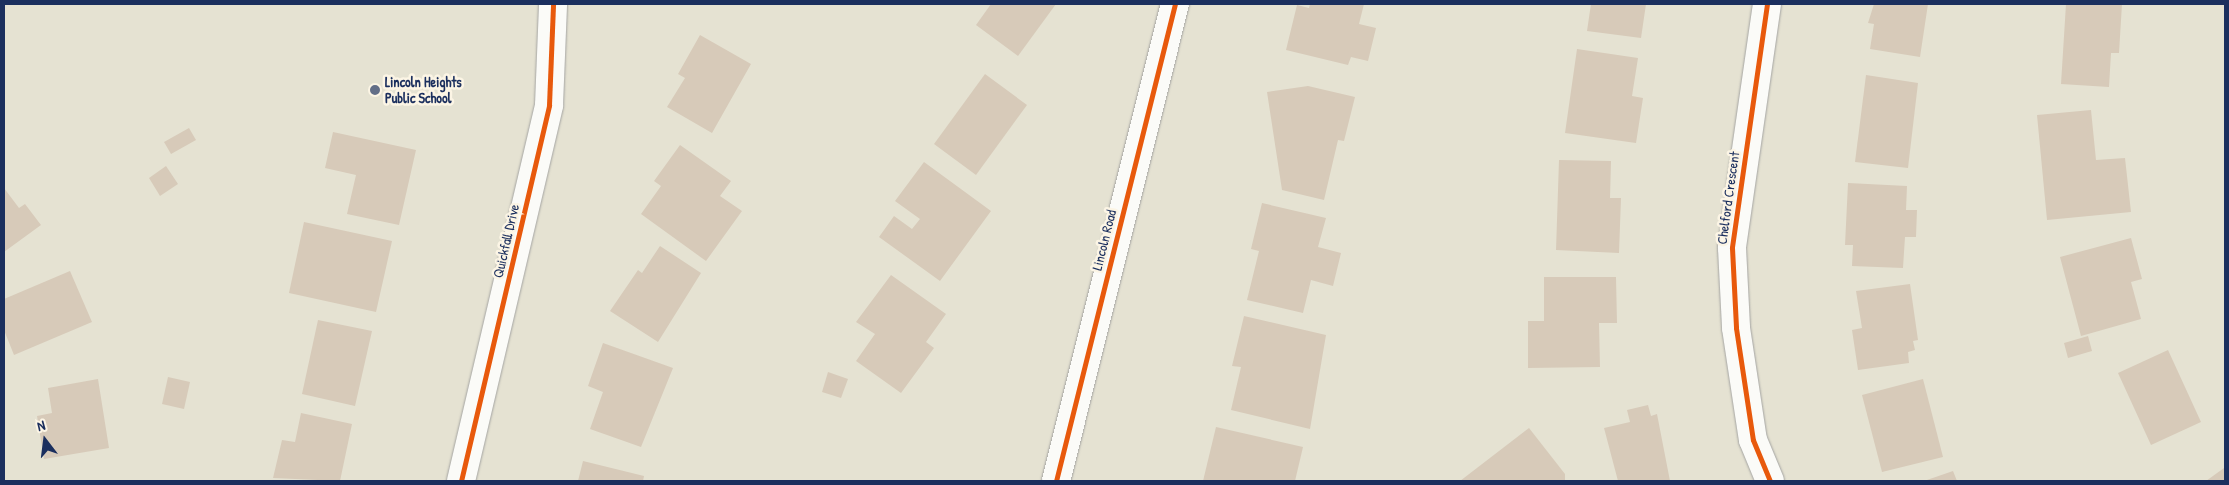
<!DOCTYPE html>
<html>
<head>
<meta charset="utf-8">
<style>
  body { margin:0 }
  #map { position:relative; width:2229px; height:485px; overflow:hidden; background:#e5e2d2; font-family:"Patrick Hand",sans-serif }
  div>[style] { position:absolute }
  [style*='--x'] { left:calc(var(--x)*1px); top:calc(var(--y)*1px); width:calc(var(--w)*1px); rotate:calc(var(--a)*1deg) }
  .building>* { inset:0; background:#d7cab9 }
  .roads { filter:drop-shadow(0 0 1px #a4a4a2) drop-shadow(0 0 1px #a4a4a2) }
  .minor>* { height:28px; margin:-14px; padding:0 14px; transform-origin:14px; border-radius:14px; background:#fbfbf8 }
  .cycleway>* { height:5px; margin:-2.5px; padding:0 2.5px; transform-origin:2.5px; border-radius:2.5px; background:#e8590c }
  .dots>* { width:14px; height:14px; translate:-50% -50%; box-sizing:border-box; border:2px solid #fcf5e5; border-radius:50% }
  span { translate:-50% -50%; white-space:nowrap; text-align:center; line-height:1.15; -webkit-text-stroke:5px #fcf5e5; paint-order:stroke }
  .poi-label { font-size:14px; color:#1b2f5e; font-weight:700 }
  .left { translate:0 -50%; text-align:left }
  .street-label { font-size:14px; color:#1b2f5e }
  .frame { position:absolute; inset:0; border:5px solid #1b2f5e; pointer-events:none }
  .north { position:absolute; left:20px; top:415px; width:50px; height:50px; -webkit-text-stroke:4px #fcf5e5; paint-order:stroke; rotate:345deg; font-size:14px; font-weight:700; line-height:20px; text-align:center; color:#1b2f5e }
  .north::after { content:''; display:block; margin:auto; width:18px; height:22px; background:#1b2f5e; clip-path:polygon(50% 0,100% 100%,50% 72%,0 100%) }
</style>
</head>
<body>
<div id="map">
  <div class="building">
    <div style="clip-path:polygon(991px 4px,1056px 4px,1018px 56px,976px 25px)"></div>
    <div style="clip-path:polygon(1310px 4px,1364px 4px,1359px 24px,1376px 28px,1368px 61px,1351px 57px,1348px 65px,1286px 50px,1297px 5px,1309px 8px)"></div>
    <div style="clip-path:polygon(1591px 4px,1646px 4px,1641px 38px,1587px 31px)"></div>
    <div style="clip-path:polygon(1874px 4px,1928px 4px,1920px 57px,1870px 49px,1874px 24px,1868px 23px)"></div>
    <div style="clip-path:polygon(2066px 4px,2122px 4px,2119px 53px,2111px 53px,2109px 87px,2061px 84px)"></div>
    <div style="clip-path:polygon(700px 35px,751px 64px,712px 133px,667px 107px,685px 78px,678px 74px)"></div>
    <div style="clip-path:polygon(1577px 49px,1638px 58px,1632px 96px,1643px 98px,1636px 143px,1565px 133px)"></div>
    <div style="clip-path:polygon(985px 74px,1027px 105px,976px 175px,934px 144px)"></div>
    <div style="clip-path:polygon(1866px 75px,1918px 83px,1908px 168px,1855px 162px)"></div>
    <div style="clip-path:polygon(1308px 86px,1355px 97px,1344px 141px,1338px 140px,1324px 200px,1282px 190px,1267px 92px)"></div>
    <div style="clip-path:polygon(2091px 110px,2096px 160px,2125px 158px,2131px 212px,2047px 220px,2037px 115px)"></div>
    <div style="clip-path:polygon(189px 128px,196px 140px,171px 154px,164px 142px)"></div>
    <div style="clip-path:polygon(333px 132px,416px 150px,399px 225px,347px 214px,356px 175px,325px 168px)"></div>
    <div style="clip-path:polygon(680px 145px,731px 181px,720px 196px,742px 211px,706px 261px,641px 214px,661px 186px,654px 181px)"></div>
    <div style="clip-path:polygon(1559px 160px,1611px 161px,1610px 198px,1621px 198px,1619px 253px,1556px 250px)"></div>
    <div style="clip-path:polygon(924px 162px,991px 211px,940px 281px,879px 237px,894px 216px,912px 229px,920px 219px,895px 201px)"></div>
    <div style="clip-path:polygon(166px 166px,178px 184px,160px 196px,149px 178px)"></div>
    <div style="clip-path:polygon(1848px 183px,1907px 186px,1906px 210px,1917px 210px,1916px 237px,1905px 237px,1903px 268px,1852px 266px,1853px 245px,1845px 245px)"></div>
    <div style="clip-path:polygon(4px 188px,19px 208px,25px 204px,41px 225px,4px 252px)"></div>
    <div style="clip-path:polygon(1262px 203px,1326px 218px,1318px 247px,1341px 253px,1333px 286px,1311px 280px,1303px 313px,1247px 300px,1259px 251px,1251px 249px)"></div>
    <div style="clip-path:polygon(304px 222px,392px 241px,376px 312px,289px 293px)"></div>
    <div style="clip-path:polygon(2131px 238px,2142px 279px,2131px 282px,2141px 319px,2081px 336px,2060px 257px)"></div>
    <div style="clip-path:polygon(660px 246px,701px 273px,658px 342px,610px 311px,638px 270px,642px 273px)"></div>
    <div style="clip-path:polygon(70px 271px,92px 322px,14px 355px,4px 330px,4px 299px)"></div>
    <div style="clip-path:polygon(891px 275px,946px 314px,926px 342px,934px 348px,901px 393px,856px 361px,875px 334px,856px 322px)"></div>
    <div style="clip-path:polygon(1544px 277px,1616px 277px,1617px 323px,1599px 323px,1600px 367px,1528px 368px,1528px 321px,1544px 321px)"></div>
    <div style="clip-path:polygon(1910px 284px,1918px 340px,1913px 341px,1915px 350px,1908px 352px,1909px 363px,1858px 370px,1852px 330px,1862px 328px,1856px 291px)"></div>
    <div style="clip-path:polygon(1244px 316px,1326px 335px,1310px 429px,1231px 410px,1241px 367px,1232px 366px)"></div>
    <div style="clip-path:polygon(318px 320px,372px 331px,355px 406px,302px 394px)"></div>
    <div style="clip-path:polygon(2088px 336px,2092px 351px,2068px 358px,2064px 343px)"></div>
    <div style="clip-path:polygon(603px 343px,673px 368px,641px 447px,590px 429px,603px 392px,588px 386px)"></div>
    <div style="clip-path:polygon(2168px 350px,2201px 422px,2151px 445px,2118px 373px)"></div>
    <div style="clip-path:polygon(828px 372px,848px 379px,841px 398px,822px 392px)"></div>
    <div style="clip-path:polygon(168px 377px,190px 382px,184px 409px,162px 404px)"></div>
    <div style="clip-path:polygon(98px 379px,109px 448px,44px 459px,37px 416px,52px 413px,48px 388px)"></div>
    <div style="clip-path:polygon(1923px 379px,1943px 457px,1882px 472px,1862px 395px)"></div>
    <div style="clip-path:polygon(1648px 405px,1651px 416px,1657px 414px,1670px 481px,1618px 481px,1604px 428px,1630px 422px,1627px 410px)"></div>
    <div style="clip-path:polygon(301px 413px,352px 424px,340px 481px,273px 478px,282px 440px,295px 442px)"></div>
    <div style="clip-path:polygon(1216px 427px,1303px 447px,1295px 481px,1203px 481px)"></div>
    <div style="clip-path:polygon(1529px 428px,1565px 474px,1565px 481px,1460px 481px)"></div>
    <div style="clip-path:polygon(583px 461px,644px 476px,643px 481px,578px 481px)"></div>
    <div style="clip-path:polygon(2224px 468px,2225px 481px,2206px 481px)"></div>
    <div style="clip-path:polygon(1953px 471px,1957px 481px,1924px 481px)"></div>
  </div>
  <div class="roads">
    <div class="minor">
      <div style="--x:1767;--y:4;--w:246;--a:98.2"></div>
      <div style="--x:1732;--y:248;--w:80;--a:87.1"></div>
      <div style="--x:1736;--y:328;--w:113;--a:81.4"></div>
      <div style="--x:1753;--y:440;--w:44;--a:67.5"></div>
      <div style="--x:461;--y:481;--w:386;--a:-76.8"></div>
      <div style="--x:549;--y:105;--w:101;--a:-87.7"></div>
      <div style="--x:1056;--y:481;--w:492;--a:-76"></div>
    </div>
  </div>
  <div class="cycleway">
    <div style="--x:1767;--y:4;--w:246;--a:98.2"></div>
    <div style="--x:1732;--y:248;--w:80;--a:87.1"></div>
    <div style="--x:1736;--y:328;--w:113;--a:81.4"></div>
    <div style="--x:1753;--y:440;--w:44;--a:67.5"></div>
    <div style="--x:461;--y:481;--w:386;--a:-76.8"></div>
    <div style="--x:549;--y:105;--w:101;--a:-87.7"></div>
    <div style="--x:1056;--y:481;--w:492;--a:-76"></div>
  </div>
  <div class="dots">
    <div style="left:375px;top:90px;background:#626e87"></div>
  </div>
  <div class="poi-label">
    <span class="left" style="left:385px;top:90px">Lincoln Heights<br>Public School</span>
  </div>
  <div class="street-label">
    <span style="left:1728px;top:198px;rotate:-82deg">Chelford Crescent</span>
    <span style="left:1104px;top:240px;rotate:-76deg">Lincoln Road</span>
    <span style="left:506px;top:241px;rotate:-77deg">Quickfall Drive</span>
  </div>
  <div class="frame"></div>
  <div class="north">N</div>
</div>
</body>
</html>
